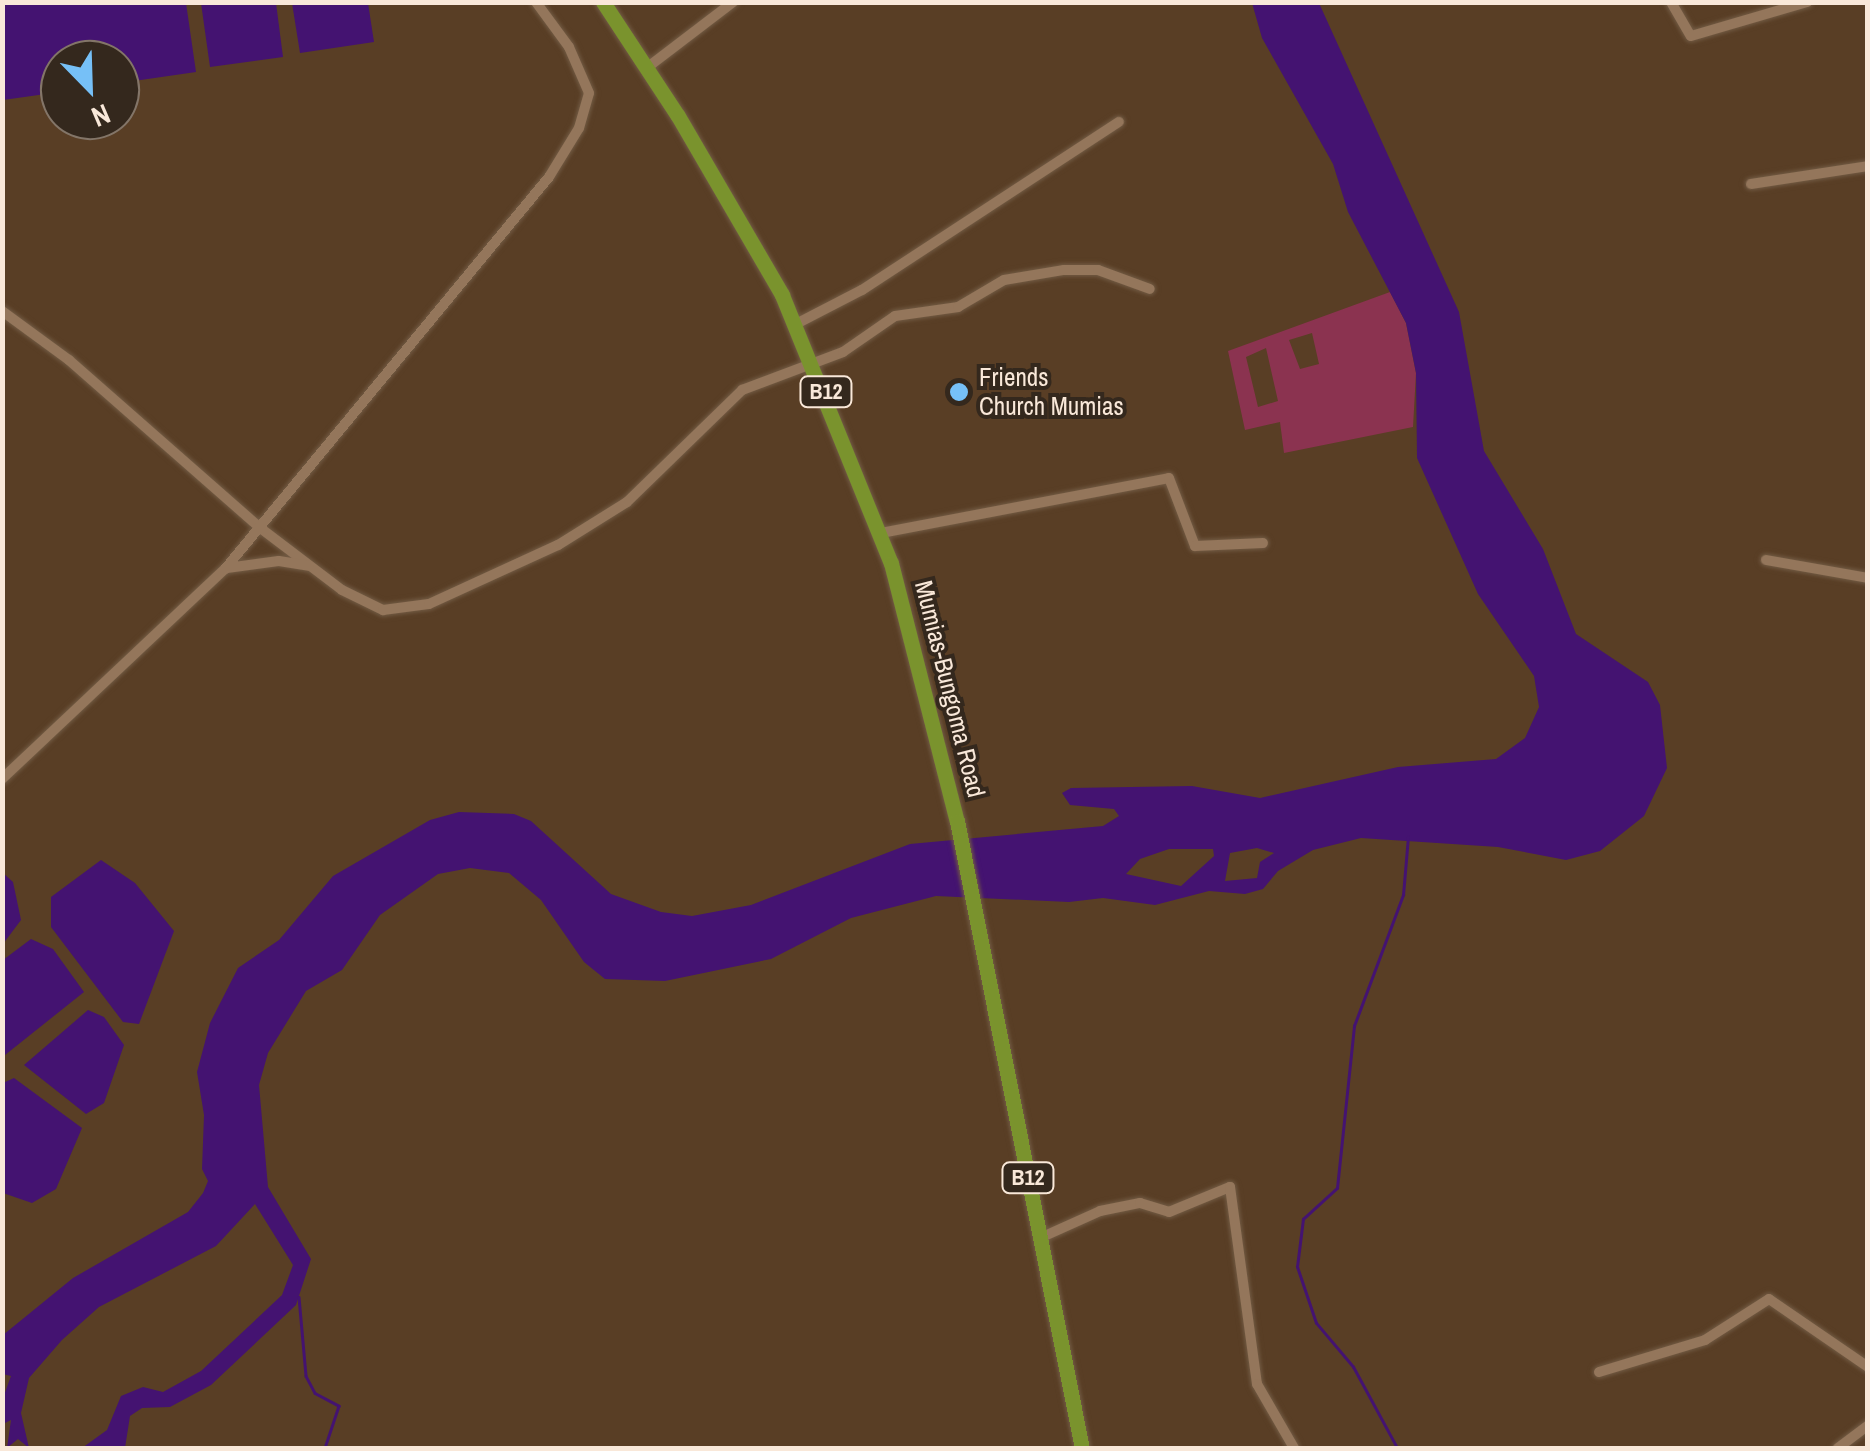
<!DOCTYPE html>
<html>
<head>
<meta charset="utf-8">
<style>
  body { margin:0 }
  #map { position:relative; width:1870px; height:1451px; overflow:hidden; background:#593e25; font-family:"Archivo Narrow",sans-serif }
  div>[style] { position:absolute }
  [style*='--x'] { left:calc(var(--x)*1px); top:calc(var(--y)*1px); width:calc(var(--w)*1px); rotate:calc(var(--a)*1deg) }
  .green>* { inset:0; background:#8b3350 }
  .water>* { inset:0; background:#441371 }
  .stream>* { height:2.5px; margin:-1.25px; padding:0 1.25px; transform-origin:1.25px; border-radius:1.25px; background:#441371 }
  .roads { filter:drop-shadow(0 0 2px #725b44) drop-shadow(0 0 2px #725b44) }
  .minor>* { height:10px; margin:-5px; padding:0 5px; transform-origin:5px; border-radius:5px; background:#94765b }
  .highway>* { height:15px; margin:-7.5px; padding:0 7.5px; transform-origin:7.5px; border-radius:7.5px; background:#7a932d }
  .dots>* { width:28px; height:28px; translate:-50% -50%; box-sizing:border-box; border:5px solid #34281d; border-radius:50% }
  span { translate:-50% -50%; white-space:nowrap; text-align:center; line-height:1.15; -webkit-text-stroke:8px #34281d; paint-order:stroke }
  .shield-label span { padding:2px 8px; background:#34281d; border:2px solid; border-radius:8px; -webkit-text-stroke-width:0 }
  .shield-label { font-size:22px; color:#f9e8d9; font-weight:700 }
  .poi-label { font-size:25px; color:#f9e8d9 }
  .left { translate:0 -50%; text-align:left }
  .street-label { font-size:25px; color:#f9e8d9 }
  .frame { position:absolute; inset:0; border:5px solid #f9e8d9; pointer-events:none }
  .north { position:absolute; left:40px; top:40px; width:100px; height:100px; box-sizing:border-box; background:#34281d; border:2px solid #837568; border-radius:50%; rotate:157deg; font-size:28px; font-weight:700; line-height:40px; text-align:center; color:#f9e8d9 }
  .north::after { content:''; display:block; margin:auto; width:35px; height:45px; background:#76c0f7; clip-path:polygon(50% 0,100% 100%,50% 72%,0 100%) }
</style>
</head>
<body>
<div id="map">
  <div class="green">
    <div style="clip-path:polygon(evenodd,1390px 292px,1406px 323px,1416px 373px,1413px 427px,1284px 453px,1280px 422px,1245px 430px,1228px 351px,1390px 292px,1312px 333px,1319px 364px,1300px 369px,1289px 340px,1312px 333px,1390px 292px,1266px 348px,1278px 401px,1258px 407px,1246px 357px,1266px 348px)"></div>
  </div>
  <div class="water">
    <div style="clip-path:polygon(2px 3px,186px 3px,196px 72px,120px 83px,120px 60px,60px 60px,60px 92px,3px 100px)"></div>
    <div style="clip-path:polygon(201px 3px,276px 3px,283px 57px,210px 67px)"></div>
    <div style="clip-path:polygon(292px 3px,368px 3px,374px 42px,300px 53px)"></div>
    <div style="clip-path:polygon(evenodd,1252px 3px,1319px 3px,1459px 312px,1484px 451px,1543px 549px,1576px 634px,1648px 682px,1660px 705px,1667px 768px,1644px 816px,1600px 851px,1566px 860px,1498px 847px,1361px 838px,1313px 850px,1278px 871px,1263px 889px,1245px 894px,1209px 891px,1155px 905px,1103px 898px,1069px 902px,936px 896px,851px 918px,771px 959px,665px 981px,605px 979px,584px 962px,541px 900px,509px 873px,470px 868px,438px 874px,380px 915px,342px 970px,306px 991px,268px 1053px,259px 1085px,268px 1187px,311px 1259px,296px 1305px,211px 1385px,170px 1407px,142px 1408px,130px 1416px,125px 1448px,82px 1448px,107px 1430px,121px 1396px,143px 1387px,163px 1392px,201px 1371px,282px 1295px,293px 1265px,255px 1204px,216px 1246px,99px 1307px,62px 1340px,29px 1378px,21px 1413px,29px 1448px,18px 1439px,7px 1448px,11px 1420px,3px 1424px,3px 1398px,11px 1376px,3px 1374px,3px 1335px,73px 1278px,188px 1212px,203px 1193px,208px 1181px,202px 1169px,204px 1115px,197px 1072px,210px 1023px,238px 968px,279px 940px,333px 876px,430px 820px,459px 812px,514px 814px,531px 821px,611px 894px,661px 912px,692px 916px,751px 905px,910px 844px,1103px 826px,1119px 816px,1114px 809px,1070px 805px,1062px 793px,1071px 788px,1192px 786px,1260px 798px,1398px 767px,1496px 759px,1525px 738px,1539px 707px,1534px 676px,1478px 594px,1417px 458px,1416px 373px,1406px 323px,1348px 212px,1333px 164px,1262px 38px,1252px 3px,1257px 848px,1274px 853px,1260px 862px,1257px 878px,1225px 881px,1230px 853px,1257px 848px,1252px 3px,1169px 849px,1213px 849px,1214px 856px,1181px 886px,1126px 874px,1140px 859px,1169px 849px)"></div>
    <div style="clip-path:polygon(101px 860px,135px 883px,174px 931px,139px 1024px,123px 1022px,51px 927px,51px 897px)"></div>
    <div style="clip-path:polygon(3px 873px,13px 882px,21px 920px,3px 944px)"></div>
    <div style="clip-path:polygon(31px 939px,53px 949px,84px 992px,5px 1055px,3px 960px)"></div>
    <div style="clip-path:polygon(88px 1010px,104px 1017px,124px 1045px,104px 1103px,86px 1114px,24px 1065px)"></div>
    <div style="clip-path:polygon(14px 1078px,82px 1128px,56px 1189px,32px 1203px,3px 1193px,3px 1083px)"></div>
  </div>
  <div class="stream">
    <div style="--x:299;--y:1297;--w:79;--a:84.9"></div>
    <div style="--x:306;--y:1376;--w:19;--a:62"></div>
    <div style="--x:315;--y:1393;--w:27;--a:28"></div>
    <div style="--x:339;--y:1406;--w:44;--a:108.4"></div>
    <div style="--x:1397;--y:1448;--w:92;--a:-118.5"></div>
    <div style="--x:1353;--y:1367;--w:57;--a:-130.1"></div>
    <div style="--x:1316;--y:1323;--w:59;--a:-108.7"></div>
    <div style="--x:1297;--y:1267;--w:48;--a:-82.9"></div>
    <div style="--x:1303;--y:1219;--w:46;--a:-42.4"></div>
    <div style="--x:1337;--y:1188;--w:163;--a:-84"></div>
    <div style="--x:1354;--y:1026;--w:140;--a:-69.5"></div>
    <div style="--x:1403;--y:895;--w:58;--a:-85.1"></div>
  </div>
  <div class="roads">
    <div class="minor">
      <div style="--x:1671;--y:2;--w:39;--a:60"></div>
      <div style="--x:1691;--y:36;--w:121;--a:-16.3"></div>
      <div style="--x:648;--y:67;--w:107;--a:-37.4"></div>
      <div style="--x:1751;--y:184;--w:118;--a:-8.7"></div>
      <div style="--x:2;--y:311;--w:83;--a:36.2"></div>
      <div style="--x:69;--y:360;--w:253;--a:41.3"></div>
      <div style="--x:259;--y:527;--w:104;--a:37.2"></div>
      <div style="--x:342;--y:590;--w:46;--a:26"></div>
      <div style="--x:383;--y:610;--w:46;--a:-7.4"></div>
      <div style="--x:429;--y:604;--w:142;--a:-24.6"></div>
      <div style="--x:558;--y:545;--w:81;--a:-31.9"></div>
      <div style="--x:627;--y:502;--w:161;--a:-44.2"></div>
      <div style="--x:742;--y:390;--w:108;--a:-20.6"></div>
      <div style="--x:843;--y:352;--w:63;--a:-34.7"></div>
      <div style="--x:895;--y:316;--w:64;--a:-8.1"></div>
      <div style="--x:958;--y:307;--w:53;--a:-30.4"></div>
      <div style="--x:1004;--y:280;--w:61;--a:-9.5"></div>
      <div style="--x:1064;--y:270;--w:34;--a:0"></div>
      <div style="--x:1098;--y:270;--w:55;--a:20.1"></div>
      <div style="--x:796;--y:324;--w:74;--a:-27.3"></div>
      <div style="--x:862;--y:290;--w:307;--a:-33.2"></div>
      <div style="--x:881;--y:533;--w:293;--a:-10.8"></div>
      <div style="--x:1169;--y:478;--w:73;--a:69.1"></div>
      <div style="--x:1195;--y:546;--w:68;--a:-2.5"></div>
      <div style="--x:1766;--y:560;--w:104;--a:10"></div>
      <div style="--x:227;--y:568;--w:52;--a:-7.7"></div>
      <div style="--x:279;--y:561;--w:30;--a:9"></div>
      <div style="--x:2;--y:779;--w:306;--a:-43.3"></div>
      <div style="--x:225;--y:569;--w:509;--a:-50.43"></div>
      <div style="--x:549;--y:177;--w:57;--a:-58.5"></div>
      <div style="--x:579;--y:128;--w:36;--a:-74"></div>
      <div style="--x:589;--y:93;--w:50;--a:-113.5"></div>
      <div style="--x:569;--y:47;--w:56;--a:-126.3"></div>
      <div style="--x:1040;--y:1238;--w:66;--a:-24.2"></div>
      <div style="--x:1100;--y:1211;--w:41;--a:-11.3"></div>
      <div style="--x:1140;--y:1203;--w:30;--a:17"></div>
      <div style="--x:1169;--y:1212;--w:66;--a:-22.3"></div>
      <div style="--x:1230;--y:1187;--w:199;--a:82.2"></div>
      <div style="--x:1257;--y:1384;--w:74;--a:60"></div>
      <div style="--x:1599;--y:1372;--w:111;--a:-16.8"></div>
      <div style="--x:1705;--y:1340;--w:76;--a:-32.6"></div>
      <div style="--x:1769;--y:1299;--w:120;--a:34.5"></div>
      <div style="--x:1838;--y:1448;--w:38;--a:-37"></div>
    </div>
    <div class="highway">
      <div style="--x:603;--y:2;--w:136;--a:56.7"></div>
      <div style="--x:678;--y:116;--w:207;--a:59.8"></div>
      <div style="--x:782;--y:295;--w:289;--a:67.9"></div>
      <div style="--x:891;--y:563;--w:266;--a:75.7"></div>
      <div style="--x:957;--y:821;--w:639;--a:78.73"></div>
    </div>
  </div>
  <div class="dots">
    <div style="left:959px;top:392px;background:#76c0f7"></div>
  </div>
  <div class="shield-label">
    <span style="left:826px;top:392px">B12</span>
    <span style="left:1028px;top:1178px">B12</span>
  </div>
  <div class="poi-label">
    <span class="left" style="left:979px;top:392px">Friends<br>Church Mumias</span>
  </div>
  <div class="street-label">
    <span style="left:950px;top:689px;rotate:76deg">Mumias-Bungoma Road</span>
  </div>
  <div class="frame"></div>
  <div class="north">N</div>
</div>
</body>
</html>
